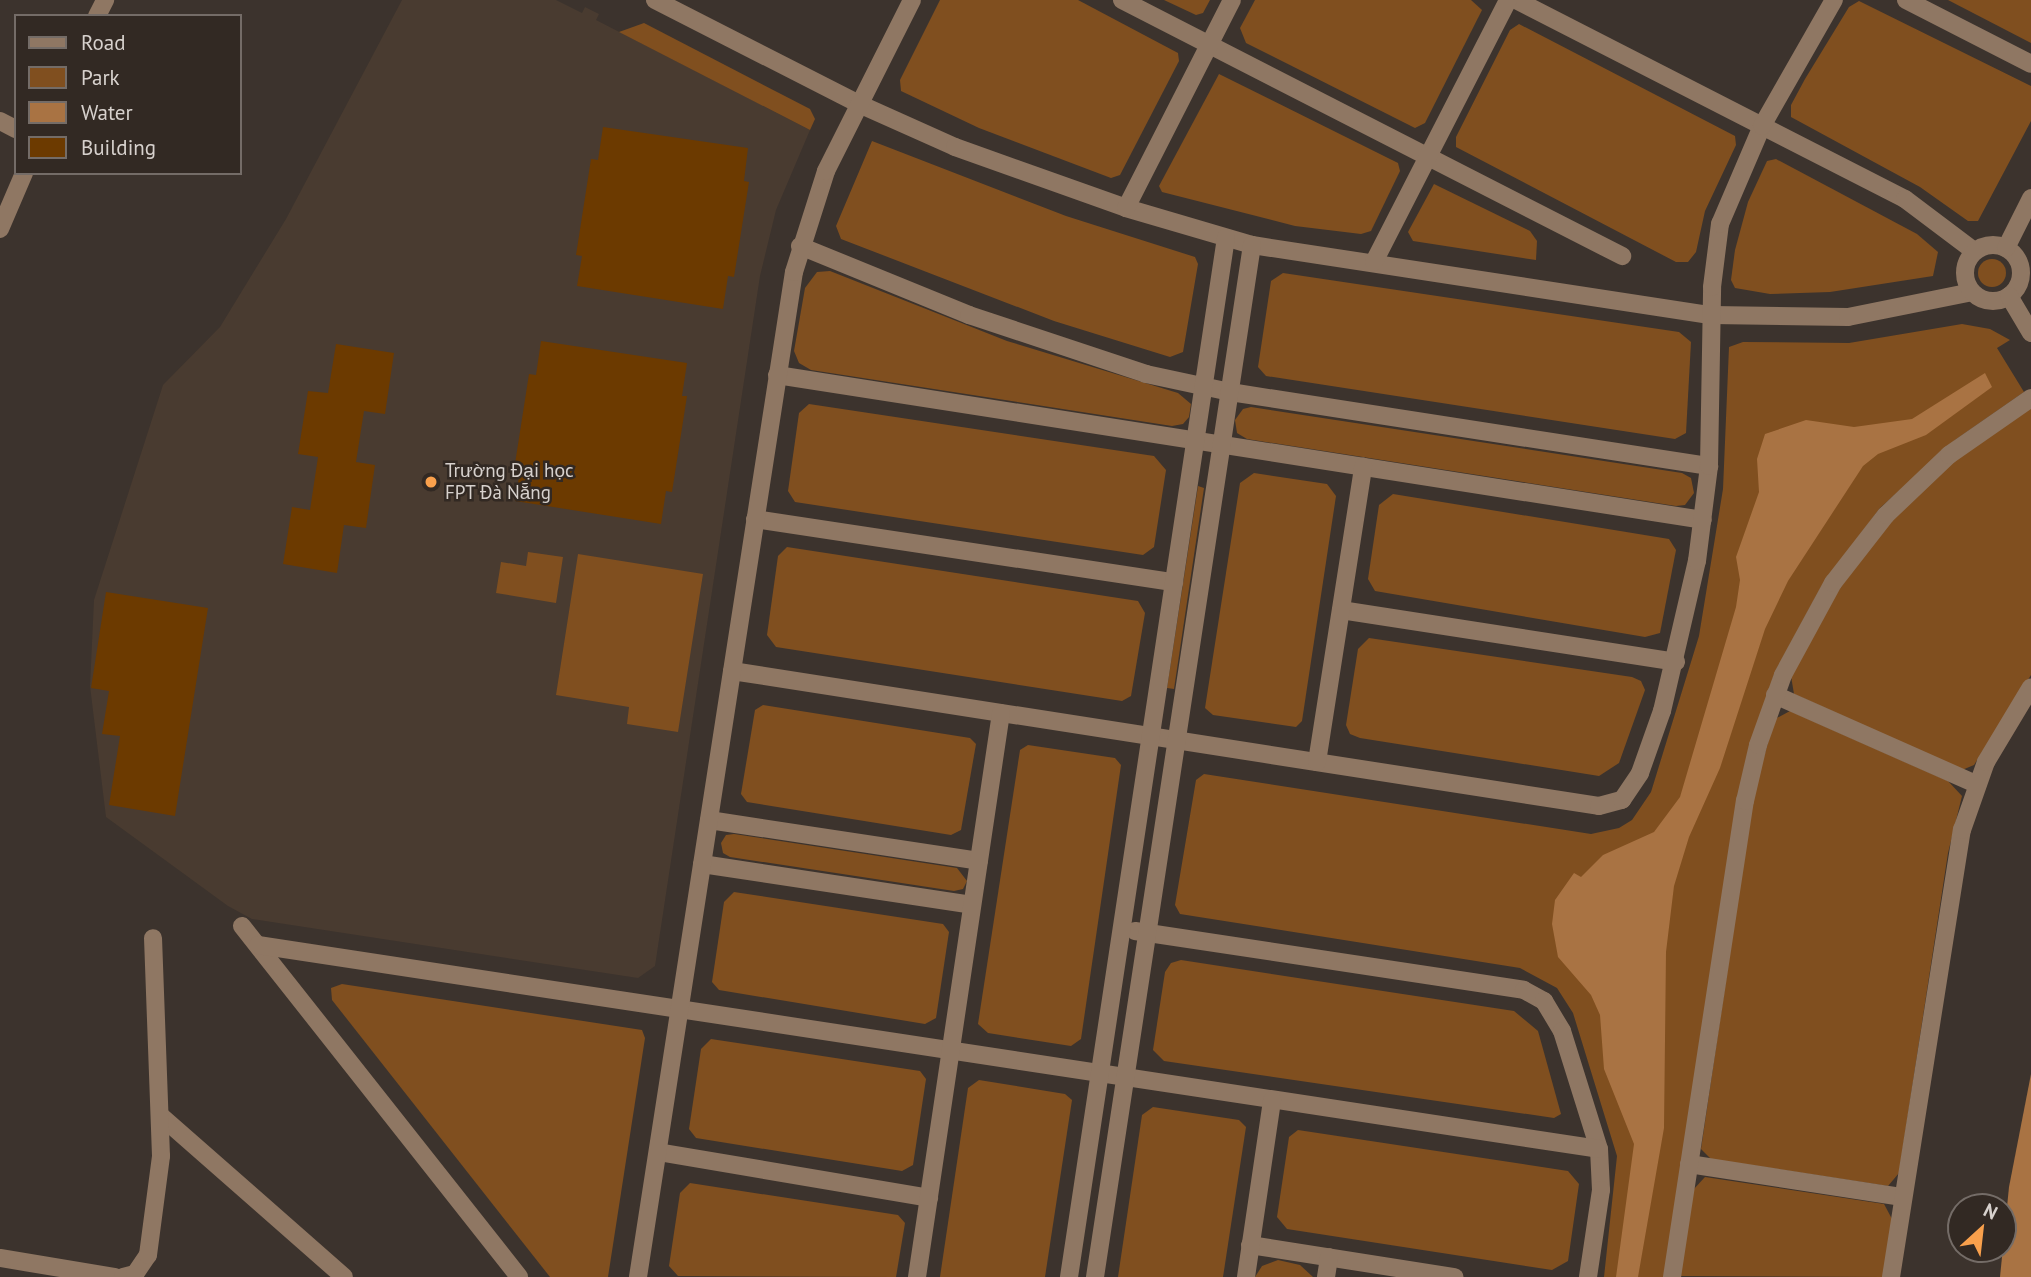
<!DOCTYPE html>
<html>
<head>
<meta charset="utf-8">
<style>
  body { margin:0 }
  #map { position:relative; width:2031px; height:1277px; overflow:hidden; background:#3c332d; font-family:"PT Sans",sans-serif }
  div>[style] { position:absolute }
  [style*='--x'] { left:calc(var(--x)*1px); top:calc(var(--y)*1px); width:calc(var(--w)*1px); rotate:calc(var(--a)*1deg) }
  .built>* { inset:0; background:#493b30 }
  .green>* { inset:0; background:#804f1f }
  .round { border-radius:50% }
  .water>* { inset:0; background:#a97343 }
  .building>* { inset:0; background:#6c3a00 }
  .minor>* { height:18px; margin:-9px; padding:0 9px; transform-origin:9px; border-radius:9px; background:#8f7763 }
  .minor>.ring { margin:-9px; padding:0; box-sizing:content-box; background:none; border:18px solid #8f7763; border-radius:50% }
  .dots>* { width:19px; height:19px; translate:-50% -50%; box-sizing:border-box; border:4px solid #322923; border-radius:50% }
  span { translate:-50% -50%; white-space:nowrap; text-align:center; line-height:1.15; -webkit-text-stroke:5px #322923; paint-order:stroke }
  .poi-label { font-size:19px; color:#d7d1cd }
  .left { translate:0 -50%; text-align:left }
  .legend { position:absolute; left:14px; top:14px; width:228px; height:161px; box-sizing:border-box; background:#322923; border:2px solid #746c67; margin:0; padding:9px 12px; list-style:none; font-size:21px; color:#d7d1cd }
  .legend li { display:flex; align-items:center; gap:14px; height:35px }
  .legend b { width:35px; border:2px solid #746c67 }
  .north { position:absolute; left:1947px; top:1193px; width:70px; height:70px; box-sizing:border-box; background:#322923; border:2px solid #746c67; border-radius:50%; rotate:27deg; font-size:19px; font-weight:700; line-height:28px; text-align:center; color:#d7d1cd }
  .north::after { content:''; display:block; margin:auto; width:24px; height:32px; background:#f9a04c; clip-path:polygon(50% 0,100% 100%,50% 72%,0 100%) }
</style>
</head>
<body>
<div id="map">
  <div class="built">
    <div style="clip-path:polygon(402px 0,556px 0,582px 13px,585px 7px,599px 14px,596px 20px,810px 130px,776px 210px,760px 276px,655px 966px,638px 978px,252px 919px,228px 906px,106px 817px,90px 686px,94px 600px,163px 385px,220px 327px,286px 219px)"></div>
  </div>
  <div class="green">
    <div style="clip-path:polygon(940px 0,1078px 0,1178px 53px,1179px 61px,1120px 175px,1111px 178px,979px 128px,901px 91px,900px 80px)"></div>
    <div style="clip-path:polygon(1164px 0,1210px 0,1203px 13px,1196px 15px)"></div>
    <div style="clip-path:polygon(1255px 0,1471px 0,1482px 10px,1425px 123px,1415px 128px,1246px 43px,1240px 28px)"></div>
    <div style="clip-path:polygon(1948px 0,2031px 0,2031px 43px)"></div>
    <div style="clip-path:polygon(1859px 1px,2031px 86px,2031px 121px,1978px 221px,1968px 221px,1920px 187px,1791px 117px,1791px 105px,1805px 79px,1849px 7px)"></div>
    <div style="clip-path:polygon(644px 23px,810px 109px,815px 119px,810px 130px,619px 32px)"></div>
    <div style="clip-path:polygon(1519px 24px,1735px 136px,1736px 145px,1705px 211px,1696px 252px,1688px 262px,1676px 262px,1456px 147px,1456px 137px,1510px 30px)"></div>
    <div style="clip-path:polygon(1219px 74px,1398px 163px,1400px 171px,1371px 231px,1361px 234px,1295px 226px,1162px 192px,1159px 186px)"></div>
    <div style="clip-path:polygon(872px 141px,1066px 216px,1195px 257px,1198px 264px,1183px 352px,1170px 357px,1054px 321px,841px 239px,836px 226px)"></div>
    <div style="clip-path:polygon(1776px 159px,1917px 234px,1938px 252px,1933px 276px,1830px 292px,1770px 294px,1735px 288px,1731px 280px,1735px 250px,1748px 202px,1767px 161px)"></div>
    <div style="clip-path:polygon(1434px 184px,1530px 231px,1537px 241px,1536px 260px,1413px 241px,1408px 232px)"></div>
    <div class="round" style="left:1978px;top:259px;width:28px;height:28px"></div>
    <div style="clip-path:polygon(830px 271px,1007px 341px,1178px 393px,1191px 404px,1189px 417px,1183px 424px,1172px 426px,811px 370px,799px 363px,794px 351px,805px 288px,817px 272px)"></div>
    <div style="clip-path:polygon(1283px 273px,1679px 332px,1691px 342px,1686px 433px,1675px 439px,1266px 376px,1258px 367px,1271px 281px)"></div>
    <div style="clip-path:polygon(1962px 324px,1990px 329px,2010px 340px,1997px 348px,2024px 392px,1955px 440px,1880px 508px,1821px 587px,1775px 672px,1747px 756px,1664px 1277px,1604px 1277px,1617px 1156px,1573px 1013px,1557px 988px,1520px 968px,1180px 914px,1175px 905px,1196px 780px,1204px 774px,1591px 834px,1619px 828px,1632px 820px,1651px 792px,1699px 636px,1723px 489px,1729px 347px,1743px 342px,1849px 343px)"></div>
    <div style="clip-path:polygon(809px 404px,1154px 456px,1166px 470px,1154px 547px,1143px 555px,795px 502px,788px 491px,799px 413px)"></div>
    <div style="clip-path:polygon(1251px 407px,1682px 473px,1691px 478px,1694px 493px,1685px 505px,1676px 506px,1247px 439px,1237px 433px,1235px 420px,1243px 409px)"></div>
    <div style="clip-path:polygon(2031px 407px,2031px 675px,1974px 765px,1962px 770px,1794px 694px,1791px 676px,1821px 617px,1858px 561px,1902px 509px,1955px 460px)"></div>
    <div style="clip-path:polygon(1254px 473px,1327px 484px,1336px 496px,1302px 721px,1296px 727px,1213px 715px,1205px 708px,1240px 483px)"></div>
    <div style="clip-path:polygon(1198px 486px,1204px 488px,1174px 689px,1167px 688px)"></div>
    <div style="clip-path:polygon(1393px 494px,1669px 539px,1676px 550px,1660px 633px,1645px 637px,1375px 591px,1368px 579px,1379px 505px)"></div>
    <div style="clip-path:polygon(787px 547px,1138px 601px,1145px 613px,1131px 696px,1122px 701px,776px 647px,767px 635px,778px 556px)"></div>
    <div style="clip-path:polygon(528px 552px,563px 557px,556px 603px,496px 593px,501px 562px,526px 566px)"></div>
    <div style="clip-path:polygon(578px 554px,703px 574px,678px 732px,627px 724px,629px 707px,556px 695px)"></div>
    <div style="clip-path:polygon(1369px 638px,1632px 677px,1641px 681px,1645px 690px,1619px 763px,1599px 776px,1360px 738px,1350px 734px,1346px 725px,1358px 649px)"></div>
    <div style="clip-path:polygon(763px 705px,970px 738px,976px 744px,961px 830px,951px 835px,747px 802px,741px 794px,755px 710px)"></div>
    <div style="clip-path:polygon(1790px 711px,1948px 781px,1962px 796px,1948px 853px,1899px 1173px,1888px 1186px,1711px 1159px,1701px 1149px,1754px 790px,1775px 719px)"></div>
    <div style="clip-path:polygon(1028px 745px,1115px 758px,1121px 765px,1081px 1039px,1071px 1046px,988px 1033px,978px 1024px,1020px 750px)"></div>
    <div style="clip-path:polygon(734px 834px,957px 868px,967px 881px,963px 889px,954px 891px,730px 857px,723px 853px,721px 843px,726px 835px)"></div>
    <div style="clip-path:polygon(734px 892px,943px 924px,949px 932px,936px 1018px,925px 1024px,719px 990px,712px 982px,724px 902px)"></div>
    <div style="clip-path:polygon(1181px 960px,1514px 1011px,1538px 1031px,1561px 1114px,1554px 1118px,1164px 1061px,1153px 1050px,1165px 972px,1171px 963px)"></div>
    <div style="clip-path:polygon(342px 984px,642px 1030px,645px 1038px,608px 1277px,550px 1277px,332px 1000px,331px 988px)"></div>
    <div style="clip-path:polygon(711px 1039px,920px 1071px,926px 1079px,913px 1165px,902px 1171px,696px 1138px,689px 1129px,701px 1049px)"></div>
    <div style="clip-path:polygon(979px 1080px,1065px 1094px,1072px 1100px,1045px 1277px,940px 1277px,968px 1088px)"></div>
    <div style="clip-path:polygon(1153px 1107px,1239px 1120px,1246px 1127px,1223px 1277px,1118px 1277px,1142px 1115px)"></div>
    <div style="clip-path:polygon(1298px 1130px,1568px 1171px,1579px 1184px,1568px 1261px,1552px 1270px,1287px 1229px,1277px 1217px,1289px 1137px)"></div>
    <div style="clip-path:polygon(1705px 1177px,1884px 1204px,1892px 1219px,1884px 1277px,1680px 1276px,1693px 1190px)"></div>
    <div style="clip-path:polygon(690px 1183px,898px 1215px,905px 1223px,896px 1277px,678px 1276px,669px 1266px,680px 1193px)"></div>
    <div style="clip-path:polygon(1278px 1260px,1300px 1265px,1313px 1277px,1255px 1277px,1262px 1266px)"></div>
  </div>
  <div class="water">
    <div style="clip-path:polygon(1985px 373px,1992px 387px,1926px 435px,1878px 454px,1863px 466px,1788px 581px,1765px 629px,1720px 768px,1689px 837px,1674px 886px,1666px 952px,1664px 1128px,1638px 1277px,1616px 1277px,1634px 1144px,1604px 1069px,1600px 1015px,1591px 995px,1558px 957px,1552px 924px,1555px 900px,1574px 873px,1581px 877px,1603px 855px,1654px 832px,1680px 797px,1736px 607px,1740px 580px,1736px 557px,1759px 492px,1757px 459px,1765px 434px,1806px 420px,1854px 427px,1912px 419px)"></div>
    <div style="clip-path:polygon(2031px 1074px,2031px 1277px,2000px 1277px,2009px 1187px)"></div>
  </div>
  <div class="building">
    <div style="clip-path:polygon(603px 127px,748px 148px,744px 181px,749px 182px,734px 277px,728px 276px,723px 309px,577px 286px,582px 256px,576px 255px,591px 159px,598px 160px)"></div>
    <div style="clip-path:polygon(541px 341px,687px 363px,682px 396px,687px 396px,672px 492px,666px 491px,661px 524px,515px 501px,520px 471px,514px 470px,529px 374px,536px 375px)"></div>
    <div style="clip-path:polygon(336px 344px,394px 353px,385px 414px,364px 411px,356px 462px,375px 465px,366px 528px,344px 525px,337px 573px,283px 564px,292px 507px,310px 510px,318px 457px,298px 454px,308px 391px,328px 393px)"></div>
    <div style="clip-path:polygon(106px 592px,208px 608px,175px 816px,109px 805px,120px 736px,102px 734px,109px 691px,91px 688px)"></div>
  </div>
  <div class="minor">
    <div style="--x:655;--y:0;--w:229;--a:27"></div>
    <div style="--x:859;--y:104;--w:105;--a:24.1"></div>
    <div style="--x:955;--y:147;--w:182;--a:19.6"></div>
    <div style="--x:1126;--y:208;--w:131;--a:16.4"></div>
    <div style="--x:1252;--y:245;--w:465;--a:8.7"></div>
    <div style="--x:1712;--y:315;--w:136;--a:0.8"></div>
    <div style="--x:1848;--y:317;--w:126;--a:-11.4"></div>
    <div style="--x:1122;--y:0;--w:562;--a:27.11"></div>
    <div style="--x:1516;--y:0;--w:437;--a:27.1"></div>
    <div style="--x:1905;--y:199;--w:86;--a:37"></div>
    <div style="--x:1906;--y:0;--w:140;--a:27.1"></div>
    <div style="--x:97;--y:16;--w:18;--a:-63"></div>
    <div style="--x:0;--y:121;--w:18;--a:27"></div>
    <div style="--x:1126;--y:208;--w:233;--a:-63"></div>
    <div style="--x:0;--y:229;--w:61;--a:-66.8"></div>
    <div class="ring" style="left:1965px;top:245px;width:38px;height:38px"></div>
    <div style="--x:800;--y:246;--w:183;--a:22.2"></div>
    <div style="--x:969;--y:315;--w:187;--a:18.4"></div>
    <div style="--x:1146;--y:374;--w:86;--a:12.1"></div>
    <div style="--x:1230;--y:392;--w:485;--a:8.8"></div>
    <div style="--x:2006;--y:248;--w:56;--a:-63.4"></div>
    <div style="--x:1374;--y:262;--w:294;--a:-62.9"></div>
    <div style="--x:2009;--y:296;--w:43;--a:59.3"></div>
    <div style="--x:777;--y:375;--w:937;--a:8.9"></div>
    <div style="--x:755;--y:519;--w:424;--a:8.6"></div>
    <div style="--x:1341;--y:610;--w:339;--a:8.8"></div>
    <div style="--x:732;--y:671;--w:877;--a:8.85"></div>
    <div style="--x:1599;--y:806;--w:24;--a:-15"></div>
    <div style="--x:1622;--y:800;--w:32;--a:-56"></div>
    <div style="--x:1640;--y:773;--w:66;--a:-70.5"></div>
    <div style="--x:1662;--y:711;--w:154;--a:-76.9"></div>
    <div style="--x:1697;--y:561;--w:96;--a:-82.8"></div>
    <div style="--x:1709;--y:466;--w:179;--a:-89"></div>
    <div style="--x:1712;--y:287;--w:64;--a:-82.8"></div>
    <div style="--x:1720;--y:224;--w:107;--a:-66.8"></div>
    <div style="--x:1762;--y:126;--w:145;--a:-60.3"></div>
    <div style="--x:1775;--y:695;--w:220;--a:23.9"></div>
    <div style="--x:1317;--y:762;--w:299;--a:-81.1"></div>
    <div style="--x:709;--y:820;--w:273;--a:8.6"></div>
    <div style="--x:702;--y:864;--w:273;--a:8.6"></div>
    <div style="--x:242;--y:926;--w:447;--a:51.7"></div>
    <div style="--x:1135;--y:931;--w:393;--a:8.6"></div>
    <div style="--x:1524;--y:990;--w:23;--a:29"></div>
    <div style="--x:1544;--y:1001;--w:35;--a:59"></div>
    <div style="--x:1562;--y:1031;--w:124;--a:72.6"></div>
    <div style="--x:1599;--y:1149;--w:41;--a:87.2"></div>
    <div style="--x:1601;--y:1190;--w:88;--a:98.5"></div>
    <div style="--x:258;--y:945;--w:1356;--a:8.65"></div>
    <div style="--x:162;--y:1117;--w:242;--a:41.3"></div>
    <div style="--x:658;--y:1152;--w:275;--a:9.6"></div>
    <div style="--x:1689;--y:1164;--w:216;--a:8.8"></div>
    <div style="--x:1250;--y:1245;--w:207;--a:8.9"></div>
    <div style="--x:0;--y:1258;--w:117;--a:9.4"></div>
    <div style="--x:123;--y:1277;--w:12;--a:-14"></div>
    <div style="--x:135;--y:1274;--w:23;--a:-56"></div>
    <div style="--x:148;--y:1255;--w:100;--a:-82.5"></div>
    <div style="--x:161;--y:1156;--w:218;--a:-92.1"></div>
    <div style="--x:638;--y:1277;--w:1017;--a:-81.18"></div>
    <div style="--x:794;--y:272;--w:106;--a:-72.4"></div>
    <div style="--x:826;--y:171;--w:191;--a:-63.3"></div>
    <div style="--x:917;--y:1277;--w:570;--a:-81.53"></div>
    <div style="--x:1069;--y:1277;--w:1051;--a:-81.41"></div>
    <div style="--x:1095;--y:1277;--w:1044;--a:-81.35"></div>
    <div style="--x:1246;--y:1277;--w:179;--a:-81.6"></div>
    <div style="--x:1326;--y:1277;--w:20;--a:-81"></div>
    <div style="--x:1672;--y:1277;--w:482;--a:-81.3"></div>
    <div style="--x:1745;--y:801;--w:57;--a:-76.9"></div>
    <div style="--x:1758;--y:745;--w:74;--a:-70.3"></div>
    <div style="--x:1783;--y:675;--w:105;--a:-61.5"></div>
    <div style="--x:1833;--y:583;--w:86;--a:-52.1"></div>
    <div style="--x:1886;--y:515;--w:87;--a:-43.6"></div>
    <div style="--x:1949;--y:455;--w:100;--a:-34.8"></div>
    <div style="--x:1891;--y:1277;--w:453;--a:-81"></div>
    <div style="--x:1962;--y:830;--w:72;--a:-70.6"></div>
    <div style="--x:1986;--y:762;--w:87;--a:-59"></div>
  </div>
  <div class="dots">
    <div style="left:431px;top:482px;background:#f9a04c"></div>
  </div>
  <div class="poi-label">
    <span class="left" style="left:445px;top:482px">Trường Đại học<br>FPT Đà Nẵng</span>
  </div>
  <ul class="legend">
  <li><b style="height:9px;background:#8f7763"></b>Road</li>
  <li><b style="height:19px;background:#804f1f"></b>Park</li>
  <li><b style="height:19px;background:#a97343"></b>Water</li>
  <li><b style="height:19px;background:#6c3a00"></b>Building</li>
  </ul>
  <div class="north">N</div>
</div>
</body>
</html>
